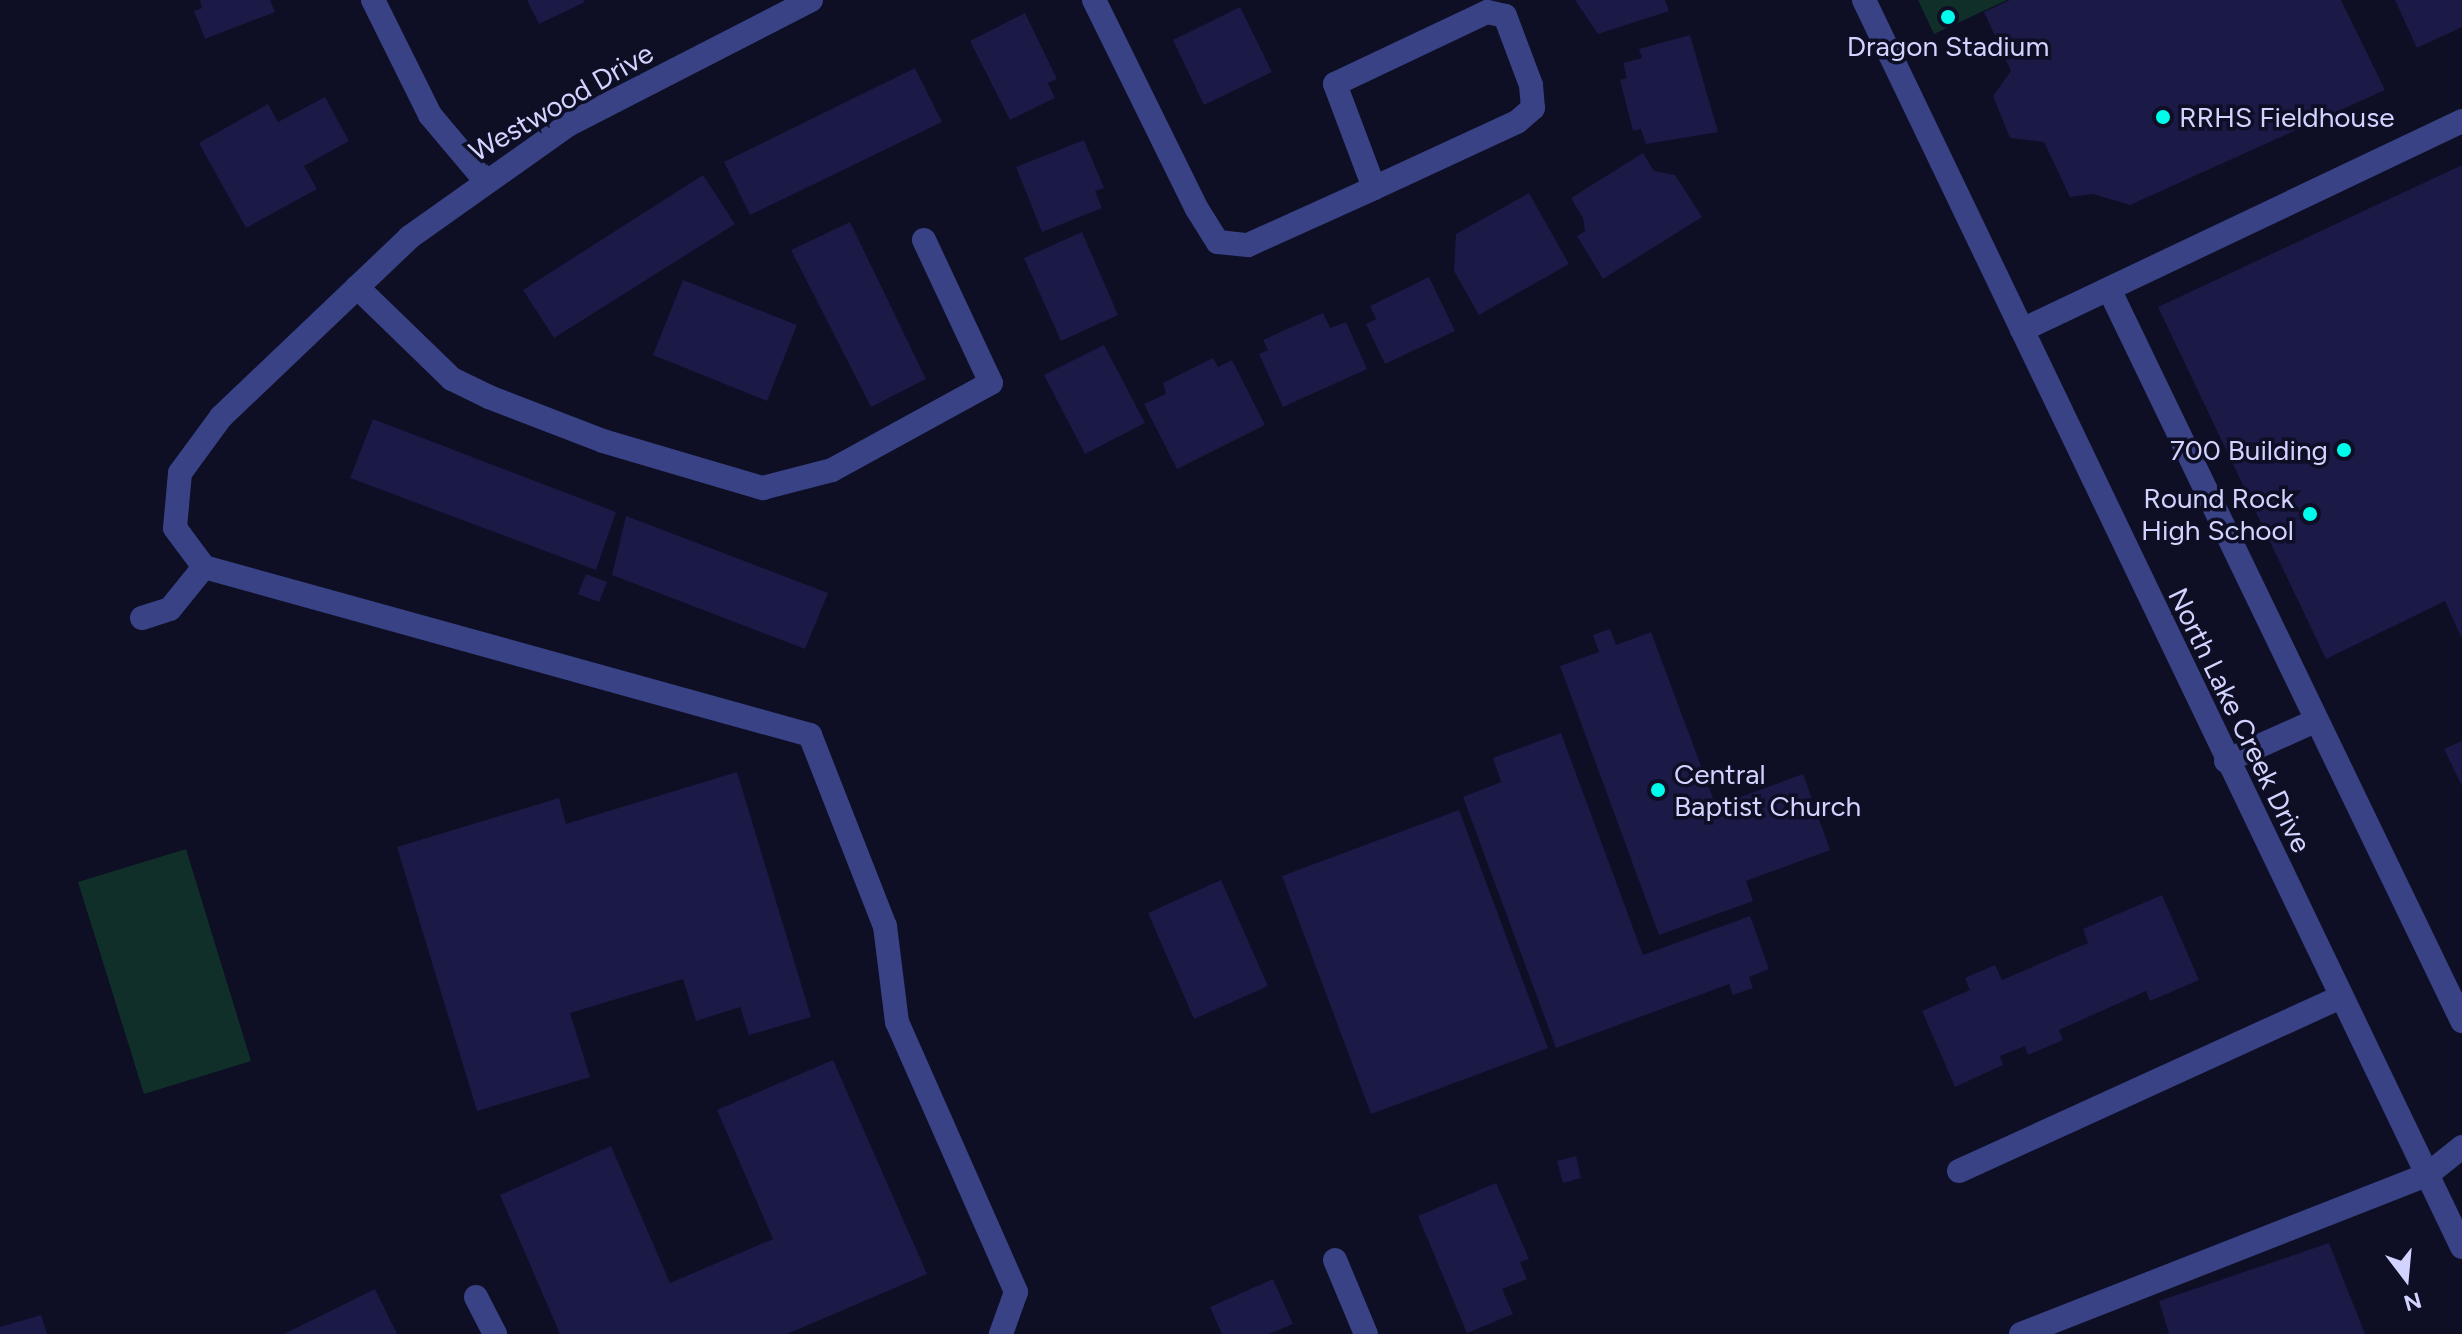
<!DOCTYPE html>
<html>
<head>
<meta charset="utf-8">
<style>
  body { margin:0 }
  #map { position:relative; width:2462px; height:1334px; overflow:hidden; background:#0e0e25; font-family:Figtree,sans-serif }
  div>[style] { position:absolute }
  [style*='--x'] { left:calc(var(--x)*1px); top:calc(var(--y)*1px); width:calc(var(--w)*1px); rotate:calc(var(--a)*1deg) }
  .green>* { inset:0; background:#112f29 }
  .building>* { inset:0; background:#1b1946 }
  .minor>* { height:24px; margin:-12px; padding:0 12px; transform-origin:12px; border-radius:12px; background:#384285 }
  .dots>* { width:22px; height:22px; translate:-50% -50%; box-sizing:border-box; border:4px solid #0e0e25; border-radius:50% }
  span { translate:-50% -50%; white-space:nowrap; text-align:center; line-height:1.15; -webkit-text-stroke:7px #0e0e25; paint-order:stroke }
  .poi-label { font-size:28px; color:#d2d4ff }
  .left { translate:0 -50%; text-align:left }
  .right { translate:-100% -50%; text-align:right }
  .street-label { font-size:28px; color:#d2d4ff }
  .north { position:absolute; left:2366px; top:1238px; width:80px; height:80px; -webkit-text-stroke:6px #0e0e25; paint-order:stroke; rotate:164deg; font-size:22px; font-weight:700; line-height:32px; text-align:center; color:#d2d4ff }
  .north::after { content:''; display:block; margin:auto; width:28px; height:36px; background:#d2d4ff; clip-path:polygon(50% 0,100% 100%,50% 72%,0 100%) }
</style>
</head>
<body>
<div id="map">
  <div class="green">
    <div style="clip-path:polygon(1918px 0,2007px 0,1934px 34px)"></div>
    <div style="clip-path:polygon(186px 849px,251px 1061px,144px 1094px,78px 882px)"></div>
  </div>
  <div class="building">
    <div style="clip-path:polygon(200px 0,270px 0,275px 12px,205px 39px,194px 11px,202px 8px)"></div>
    <div style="clip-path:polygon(527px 0,584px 0,585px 2px,539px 24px)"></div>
    <div style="clip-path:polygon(1575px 0,1665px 0,1669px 11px,1598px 34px)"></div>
    <div style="clip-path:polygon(2010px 0,2341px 0,2385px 90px,2130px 205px,2093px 194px,2070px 197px,2044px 142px,2010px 138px,1993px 96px,2011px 71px,1984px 12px)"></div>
    <div style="clip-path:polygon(2395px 0,2462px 0,2462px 27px,2417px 48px)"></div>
    <div style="clip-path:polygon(1240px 7px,1272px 72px,1204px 105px,1173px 40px)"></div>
    <div style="clip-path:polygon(1025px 13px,1057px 79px,1048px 83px,1055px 98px,1010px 120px,970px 41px)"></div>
    <div style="clip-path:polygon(1690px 35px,1718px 132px,1646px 144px,1641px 129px,1633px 131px,1620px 80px,1627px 78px,1623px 63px,1642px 58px,1639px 49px)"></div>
    <div style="clip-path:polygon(915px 68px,942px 122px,750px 215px,724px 162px)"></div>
    <div style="clip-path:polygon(325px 97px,349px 141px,304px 166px,317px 189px,246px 228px,199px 143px,268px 104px,278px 122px)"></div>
    <div style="clip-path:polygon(1084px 140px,1104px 188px,1095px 191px,1102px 208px,1042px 232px,1016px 167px)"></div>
    <div style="clip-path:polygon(1643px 153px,1654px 171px,1675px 175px,1702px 217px,1603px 279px,1577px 236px,1585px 231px,1583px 218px,1571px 198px)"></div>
    <div style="clip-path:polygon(2462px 165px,2462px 639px,2445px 601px,2326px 659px,2158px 307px)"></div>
    <div style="clip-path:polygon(703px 175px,735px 224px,554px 338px,523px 290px)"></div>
    <div style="clip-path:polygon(1529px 193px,1569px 264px,1479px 315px,1454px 271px,1456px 234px)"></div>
    <div style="clip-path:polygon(850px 222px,926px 379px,871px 407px,791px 250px)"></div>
    <div style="clip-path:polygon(1082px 232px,1118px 315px,1061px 341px,1024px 258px)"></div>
    <div style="clip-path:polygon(1429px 277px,1455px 331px,1385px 364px,1366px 324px,1376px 319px,1370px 306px)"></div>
    <div style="clip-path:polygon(683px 280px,797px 325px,767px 401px,653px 355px)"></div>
    <div style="clip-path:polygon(1323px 313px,1330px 328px,1346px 322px,1367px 369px,1283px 407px,1259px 354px,1268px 350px,1263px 340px)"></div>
    <div style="clip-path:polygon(1104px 345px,1145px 423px,1085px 454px,1044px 375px)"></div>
    <div style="clip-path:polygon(1213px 358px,1218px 367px,1232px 360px,1265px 425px,1177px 469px,1144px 404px,1166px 394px,1163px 383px)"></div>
    <div style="clip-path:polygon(373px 419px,616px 512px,596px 570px,350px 478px)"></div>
    <div style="clip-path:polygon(626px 516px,828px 593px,805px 649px,612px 575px)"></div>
    <div style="clip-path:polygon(586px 574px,607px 582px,599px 602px,578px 594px)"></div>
    <div style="clip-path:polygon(1610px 629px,1616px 645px,1651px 632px,1716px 806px,1803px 774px,1830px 850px,1746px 881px,1753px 901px,1659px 935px,1560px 666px,1599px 652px,1593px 635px)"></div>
    <div style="clip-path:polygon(1561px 733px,1643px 955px,1750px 916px,1769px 969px,1749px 977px,1753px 988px,1733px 995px,1729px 984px,1556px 1048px,1463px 797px,1501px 782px,1493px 758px)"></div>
    <div style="clip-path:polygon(2462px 741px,2462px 786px,2444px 749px)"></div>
    <div style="clip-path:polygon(737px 772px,811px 1017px,749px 1035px,740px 1007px,696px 1021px,683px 979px,570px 1013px,590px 1077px,477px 1111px,397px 847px,559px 798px,566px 824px)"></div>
    <div style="clip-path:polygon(1459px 810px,1548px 1048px,1371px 1114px,1282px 876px)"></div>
    <div style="clip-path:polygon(1221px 880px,1268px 986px,1194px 1019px,1148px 913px)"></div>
    <div style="clip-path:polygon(2162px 895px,2199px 980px,2150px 1001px,2146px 991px,2059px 1030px,2063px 1040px,2028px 1055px,2025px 1046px,2000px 1056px,2003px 1065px,1955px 1087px,1922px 1011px,1970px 990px,1965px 978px,1995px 965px,2002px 980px,2088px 943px,2083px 929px)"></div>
    <div style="clip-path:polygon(833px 1060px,927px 1274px,787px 1334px,560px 1334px,500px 1195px,611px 1146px,670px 1283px,773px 1239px,717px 1110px)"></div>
    <div style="clip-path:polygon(1576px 1156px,1581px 1178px,1563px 1183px,1557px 1161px)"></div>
    <div style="clip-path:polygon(1496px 1183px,1529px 1259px,1520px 1262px,1527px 1279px,1502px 1289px,1513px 1314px,1467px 1333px,1418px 1216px)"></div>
    <div style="clip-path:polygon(2329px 1243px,2365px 1334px,2169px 1334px,2159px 1301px)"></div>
    <div style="clip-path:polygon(1273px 1279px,1293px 1324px,1269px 1334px,1222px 1334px,1210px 1307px)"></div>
    <div style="clip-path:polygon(375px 1289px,397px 1334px,284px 1334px)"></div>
    <div style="clip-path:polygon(41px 1315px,47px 1334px,0 1334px,0 1327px)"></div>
  </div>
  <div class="minor">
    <div style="--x:373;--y:0;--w:128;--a:63.6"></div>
    <div style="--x:430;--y:115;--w:84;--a:49.8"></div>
    <div style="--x:811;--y:0;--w:273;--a:152.8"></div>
    <div style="--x:568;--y:125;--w:194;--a:144.7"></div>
    <div style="--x:410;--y:237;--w:261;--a:136.4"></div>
    <div style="--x:221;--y:417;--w:69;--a:126.2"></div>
    <div style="--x:180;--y:473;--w:55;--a:95.2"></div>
    <div style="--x:175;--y:528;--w:49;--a:53.4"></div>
    <div style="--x:204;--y:567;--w:629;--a:15.49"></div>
    <div style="--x:810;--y:735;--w:205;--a:68.6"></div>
    <div style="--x:885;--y:926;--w:97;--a:82.9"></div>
    <div style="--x:897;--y:1022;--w:295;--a:66.2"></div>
    <div style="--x:1016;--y:1292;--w:45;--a:109.7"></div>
    <div style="--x:1094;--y:0;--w:233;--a:63.8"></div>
    <div style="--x:1197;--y:209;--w:39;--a:58"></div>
    <div style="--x:1218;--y:242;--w:30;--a:6"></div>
    <div style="--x:1248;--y:245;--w:138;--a:-24.3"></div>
    <div style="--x:1374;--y:188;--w:157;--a:-24.8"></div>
    <div style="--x:1517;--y:122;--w:21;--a:-41"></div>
    <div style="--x:1533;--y:108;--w:23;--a:-95"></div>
    <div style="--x:1531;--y:85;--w:74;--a:-110.6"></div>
    <div style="--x:1505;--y:16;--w:18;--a:-167"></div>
    <div style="--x:1487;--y:12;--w:168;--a:154.7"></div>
    <div style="--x:1335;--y:84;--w:111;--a:69.4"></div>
    <div style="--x:1864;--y:0;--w:1383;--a:64.38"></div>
    <div style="--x:357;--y:287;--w:132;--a:44.1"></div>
    <div style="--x:452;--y:379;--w:41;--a:25.9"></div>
    <div style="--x:489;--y:397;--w:122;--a:21.1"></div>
    <div style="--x:603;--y:441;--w:167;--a:16.4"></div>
    <div style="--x:763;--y:488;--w:71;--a:-14.6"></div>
    <div style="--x:832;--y:470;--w:181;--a:-28.7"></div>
    <div style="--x:991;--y:383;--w:158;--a:-115.1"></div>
    <div style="--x:2109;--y:289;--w:813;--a:64.25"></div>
    <div style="--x:2022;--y:330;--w:487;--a:-25.4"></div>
    <div style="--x:142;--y:618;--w:29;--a:-18"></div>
    <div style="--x:170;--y:609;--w:54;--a:-51"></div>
    <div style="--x:2226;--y:761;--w:98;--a:-24.2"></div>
    <div style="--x:1959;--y:1171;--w:420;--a:-24.5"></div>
    <div style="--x:1335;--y:1260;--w:80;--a:67.3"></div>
    <div style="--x:476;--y:1297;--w:42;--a:62.8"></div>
    <div style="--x:2021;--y:1334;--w:436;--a:-21.4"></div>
    <div style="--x:2427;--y:1175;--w:45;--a:-38.7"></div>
  </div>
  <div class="dots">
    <div style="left:1948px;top:17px;background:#00fdeb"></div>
    <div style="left:2163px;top:117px;background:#00fdeb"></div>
    <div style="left:2344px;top:450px;background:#00fdeb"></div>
    <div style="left:2310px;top:514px;background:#00fdeb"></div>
    <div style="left:1658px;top:790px;background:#00fdeb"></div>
  </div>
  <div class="poi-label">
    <span style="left:1948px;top:46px">Dragon Stadium</span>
    <span class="left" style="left:2179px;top:117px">RRHS Fieldhouse</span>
    <span class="right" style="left:2328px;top:450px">700 Building</span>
    <span class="right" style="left:2294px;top:514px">Round Rock<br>High School</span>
    <span class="left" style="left:1674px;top:790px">Central<br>Baptist Church</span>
  </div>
  <div class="street-label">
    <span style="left:561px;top:102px;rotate:-30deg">Westwood Drive</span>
    <span style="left:2240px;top:720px;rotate:64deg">North Lake Creek Drive</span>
  </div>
  <div class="north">N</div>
</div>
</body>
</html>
